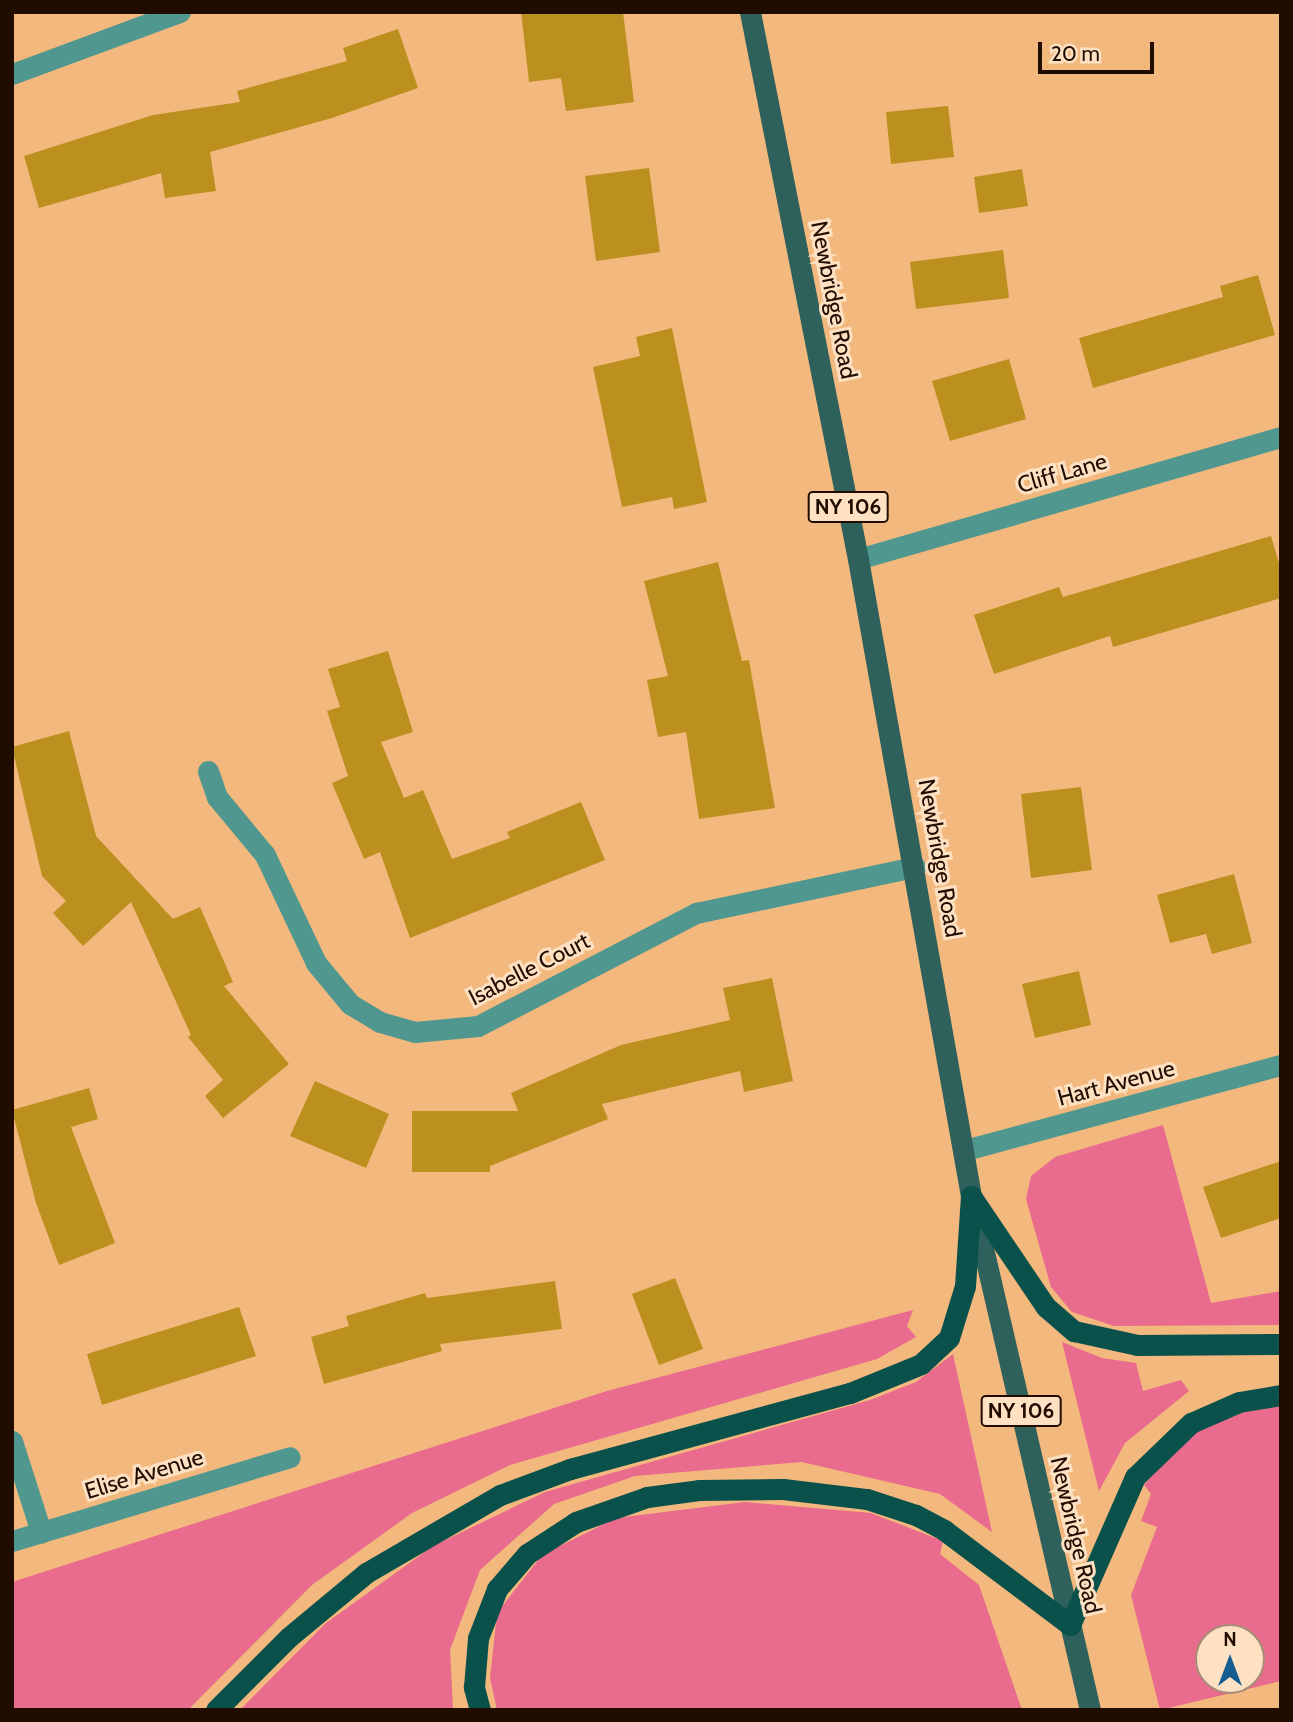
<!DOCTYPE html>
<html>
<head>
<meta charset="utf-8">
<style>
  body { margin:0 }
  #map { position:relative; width:1293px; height:1722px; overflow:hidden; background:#f3b87d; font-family:Cabin,sans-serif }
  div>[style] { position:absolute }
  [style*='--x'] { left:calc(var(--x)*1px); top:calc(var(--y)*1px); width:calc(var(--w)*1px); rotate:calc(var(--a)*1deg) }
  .green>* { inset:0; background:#e96b8d }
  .building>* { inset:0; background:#bb901e }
  .minor>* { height:21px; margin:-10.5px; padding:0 10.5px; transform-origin:10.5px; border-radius:10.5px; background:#50988f }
  .major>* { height:21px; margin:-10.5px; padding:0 10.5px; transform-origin:10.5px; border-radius:10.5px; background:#2f615c }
  .highway>* { height:21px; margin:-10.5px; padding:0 10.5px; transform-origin:10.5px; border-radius:10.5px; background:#0a514b }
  span { translate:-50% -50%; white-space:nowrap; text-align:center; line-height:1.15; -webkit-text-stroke:6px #fee0c3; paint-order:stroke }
  .shield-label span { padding:2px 5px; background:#fee0c3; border:2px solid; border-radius:5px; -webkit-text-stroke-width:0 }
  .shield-label { font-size:21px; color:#210c00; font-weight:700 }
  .street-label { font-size:23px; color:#210c00 }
  .frame { position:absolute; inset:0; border:14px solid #210c00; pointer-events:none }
  .north { position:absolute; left:1195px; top:1624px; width:70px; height:70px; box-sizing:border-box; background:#fee0c3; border:2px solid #a68b75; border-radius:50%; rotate:0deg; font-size:19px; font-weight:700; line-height:28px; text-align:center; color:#210c00 }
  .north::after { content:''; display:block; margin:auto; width:24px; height:32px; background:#165e92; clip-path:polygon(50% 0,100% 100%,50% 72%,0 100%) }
  .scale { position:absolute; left:1038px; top:42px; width:116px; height:32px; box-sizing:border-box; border:4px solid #210c00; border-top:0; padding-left:9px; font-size:21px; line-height:24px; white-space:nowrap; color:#210c00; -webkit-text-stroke:5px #fee0c3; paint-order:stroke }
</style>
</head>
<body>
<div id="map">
  <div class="green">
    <div style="clip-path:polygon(1163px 1125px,1211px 1303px,1281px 1291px,1281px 1325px,1114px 1326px,1072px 1312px,1051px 1287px,1026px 1199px,1031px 1176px,1055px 1157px)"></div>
    <div style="clip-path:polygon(913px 1310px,907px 1326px,916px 1337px,877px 1359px,510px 1465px,412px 1513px,312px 1585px,188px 1710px,12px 1710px,12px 1582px,607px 1391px)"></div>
    <div style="clip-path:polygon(1062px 1342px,1102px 1358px,1136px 1363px,1143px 1391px,1181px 1380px,1189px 1391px,1125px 1443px,1099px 1491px)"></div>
    <div style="clip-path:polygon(953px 1354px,992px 1532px,940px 1494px,802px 1462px,635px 1476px,554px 1504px,480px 1570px,450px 1650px,453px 1710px,240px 1710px,326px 1623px,433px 1546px,545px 1492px,870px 1400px,916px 1382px)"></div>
    <div style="clip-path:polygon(evenodd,1261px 1405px,1281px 1406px,1281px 1681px,1160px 1710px,1131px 1595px,1157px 1527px,1141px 1521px,1151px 1494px,1144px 1485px,1185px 1436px,1261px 1405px,1209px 1638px,1251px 1638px,1251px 1680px,1209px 1680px,1209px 1638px)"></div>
    <div style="clip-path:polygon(745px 1502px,871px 1513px,943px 1541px,940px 1554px,979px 1585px,1022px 1710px,497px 1710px,490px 1678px,497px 1613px,542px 1555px,616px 1518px)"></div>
  </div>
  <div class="building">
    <div style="clip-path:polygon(521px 12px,623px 12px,634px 102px,566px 111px,561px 78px,529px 82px)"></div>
    <div style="clip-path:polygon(398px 29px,418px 88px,332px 118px,210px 152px,216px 191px,165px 198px,161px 173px,39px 208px,24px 156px,153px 115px,240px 102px,237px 91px,347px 61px,343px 48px)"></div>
    <div style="clip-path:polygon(948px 106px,954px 157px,891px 164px,886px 112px)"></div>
    <div style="clip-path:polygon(649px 168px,660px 252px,596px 261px,585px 176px)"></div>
    <div style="clip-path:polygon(1022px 169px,1028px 206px,979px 213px,974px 177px)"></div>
    <div style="clip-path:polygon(1003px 250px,1009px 298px,916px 309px,910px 262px)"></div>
    <div style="clip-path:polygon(1258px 275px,1275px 335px,1093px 388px,1079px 338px,1223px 297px,1220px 286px)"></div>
    <div style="clip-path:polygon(672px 328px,707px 502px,674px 509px,672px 497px,622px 507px,593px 367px,640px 356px,636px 337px)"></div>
    <div style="clip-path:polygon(1009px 359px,1026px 419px,950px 441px,932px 381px)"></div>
    <div style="clip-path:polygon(1271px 536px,1281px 570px,1281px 598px,1113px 647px,1110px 636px,994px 674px,974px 615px,1059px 587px,1063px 597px)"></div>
    <div style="clip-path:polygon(718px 562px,742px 661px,749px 660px,775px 808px,699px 819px,686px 732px,658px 737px,647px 680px,668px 676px,644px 581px)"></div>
    <div style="clip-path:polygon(388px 651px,413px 732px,381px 742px,404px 798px,423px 790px,452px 859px,510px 838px,507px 832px,581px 802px,605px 860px,410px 938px,380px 852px,364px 859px,332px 783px,348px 776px,327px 711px,340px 707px,328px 669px)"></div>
    <div style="clip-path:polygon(69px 731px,96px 836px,173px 919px,200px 907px,233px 982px,224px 986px,289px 1064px,223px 1118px,205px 1096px,223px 1080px,188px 1037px,191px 1035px,131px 902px,83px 946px,53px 913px,66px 901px,42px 876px,12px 747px)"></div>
    <div style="clip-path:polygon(1081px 787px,1092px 870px,1031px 878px,1021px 794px)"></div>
    <div style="clip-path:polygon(1234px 874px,1252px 943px,1212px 954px,1206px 934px,1170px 943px,1157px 895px)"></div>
    <div style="clip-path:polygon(1079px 971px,1091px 1025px,1035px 1038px,1022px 984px)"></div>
    <div style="clip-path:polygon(772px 978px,793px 1081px,744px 1092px,740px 1071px,602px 1104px,608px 1119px,490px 1166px,490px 1172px,412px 1172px,412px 1111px,518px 1111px,511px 1093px,621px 1045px,730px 1020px,723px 988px)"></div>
    <div style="clip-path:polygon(315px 1081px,389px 1114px,366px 1168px,290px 1136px)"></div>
    <div style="clip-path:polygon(89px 1088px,98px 1119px,71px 1127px,115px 1243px,59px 1265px,36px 1203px,12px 1110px)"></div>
    <div style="clip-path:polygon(1281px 1161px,1281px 1218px,1221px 1238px,1203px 1187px)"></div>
    <div style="clip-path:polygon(675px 1278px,703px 1349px,659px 1365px,632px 1294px)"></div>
    <div style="clip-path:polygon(555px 1281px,562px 1329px,440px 1344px,442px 1351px,324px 1384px,311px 1337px,349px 1326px,346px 1316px,425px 1293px,427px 1298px)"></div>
    <div style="clip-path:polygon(239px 1307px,256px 1356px,102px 1405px,87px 1354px)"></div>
  </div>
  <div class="minor">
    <div style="--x:12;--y:74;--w:179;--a:-20.3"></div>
    <div style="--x:858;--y:559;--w:440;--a:-16.1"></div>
    <div style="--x:208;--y:771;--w:28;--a:71"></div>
    <div style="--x:217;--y:797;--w:75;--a:50.4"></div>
    <div style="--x:265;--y:855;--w:119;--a:64.7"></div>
    <div style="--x:316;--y:963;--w:53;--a:50.3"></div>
    <div style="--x:350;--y:1004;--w:35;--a:31"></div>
    <div style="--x:380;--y:1022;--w:36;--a:16"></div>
    <div style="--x:415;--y:1032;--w:63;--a:-5.4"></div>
    <div style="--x:478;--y:1026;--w:246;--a:-27.4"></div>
    <div style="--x:696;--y:913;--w:224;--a:-11.9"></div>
    <div style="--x:965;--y:1150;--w:327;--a:-15.1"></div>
    <div style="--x:12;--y:1441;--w:96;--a:72.3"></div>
    <div style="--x:12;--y:1541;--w:290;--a:-16.8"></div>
  </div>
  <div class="major">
    <div style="--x:750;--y:12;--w:558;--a:78.83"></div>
    <div style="--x:858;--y:559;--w:647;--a:79.94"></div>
    <div style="--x:971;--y:1196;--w:528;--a:76.96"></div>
  </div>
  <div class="highway">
    <div style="--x:971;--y:1196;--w:134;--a:56"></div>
    <div style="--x:1046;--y:1307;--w:37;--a:41"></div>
    <div style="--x:1074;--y:1331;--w:65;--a:12.5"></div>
    <div style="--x:1137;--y:1345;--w:144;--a:-0.4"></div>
    <div style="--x:216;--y:1710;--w:103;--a:-45"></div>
    <div style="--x:289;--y:1637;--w:100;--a:-39.7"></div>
    <div style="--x:366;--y:1573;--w:155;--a:-30.2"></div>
    <div style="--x:500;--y:1495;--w:75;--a:-20.4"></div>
    <div style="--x:570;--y:1469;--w:290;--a:-15.2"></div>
    <div style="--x:850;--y:1393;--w:77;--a:-22.2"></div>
    <div style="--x:921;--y:1364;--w:38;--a:-43"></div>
    <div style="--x:949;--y:1338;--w:54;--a:-72.9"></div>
    <div style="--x:965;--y:1286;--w:90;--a:-86.2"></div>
    <div style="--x:480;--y:1710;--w:24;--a:-105"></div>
    <div style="--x:474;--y:1687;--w:49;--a:-85.3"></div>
    <div style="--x:478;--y:1638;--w:53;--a:-68.8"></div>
    <div style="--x:497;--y:1589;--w:46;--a:-49.4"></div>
    <div style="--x:527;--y:1554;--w:59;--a:-33.1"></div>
    <div style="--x:576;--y:1522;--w:75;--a:-19.4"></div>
    <div style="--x:647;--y:1497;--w:52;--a:-7.7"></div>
    <div style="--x:699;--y:1490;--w:84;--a:-0.7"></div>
    <div style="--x:783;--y:1489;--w:85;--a:6.8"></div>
    <div style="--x:867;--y:1499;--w:52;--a:18.1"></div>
    <div style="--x:916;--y:1515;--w:32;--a:28"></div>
    <div style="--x:944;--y:1530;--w:158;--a:37"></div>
    <div style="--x:1070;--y:1625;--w:162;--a:-66.3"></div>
    <div style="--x:1135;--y:1477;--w:78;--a:-44"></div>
    <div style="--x:1191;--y:1423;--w:52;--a:-23.6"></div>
    <div style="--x:1239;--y:1402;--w:43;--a:-9.5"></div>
  </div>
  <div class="shield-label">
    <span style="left:848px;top:507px">NY 106</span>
    <span style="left:1021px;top:1411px">NY 106</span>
  </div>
  <div class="street-label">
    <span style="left:834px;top:300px;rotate:79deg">Newbridge Road</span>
    <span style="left:1062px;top:473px;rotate:-16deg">Cliff Lane</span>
    <span style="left:940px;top:858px;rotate:80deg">Newbridge Road</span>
    <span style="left:529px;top:969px;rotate:-27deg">Isabelle Court</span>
    <span style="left:1116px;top:1083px;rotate:-15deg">Hart Avenue</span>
    <span style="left:144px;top:1474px;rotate:-17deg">Elise Avenue</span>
    <span style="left:1076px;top:1535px;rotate:77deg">Newbridge Road</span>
  </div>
  <div class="frame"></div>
  <div class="north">N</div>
  <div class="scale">20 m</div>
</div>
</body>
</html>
